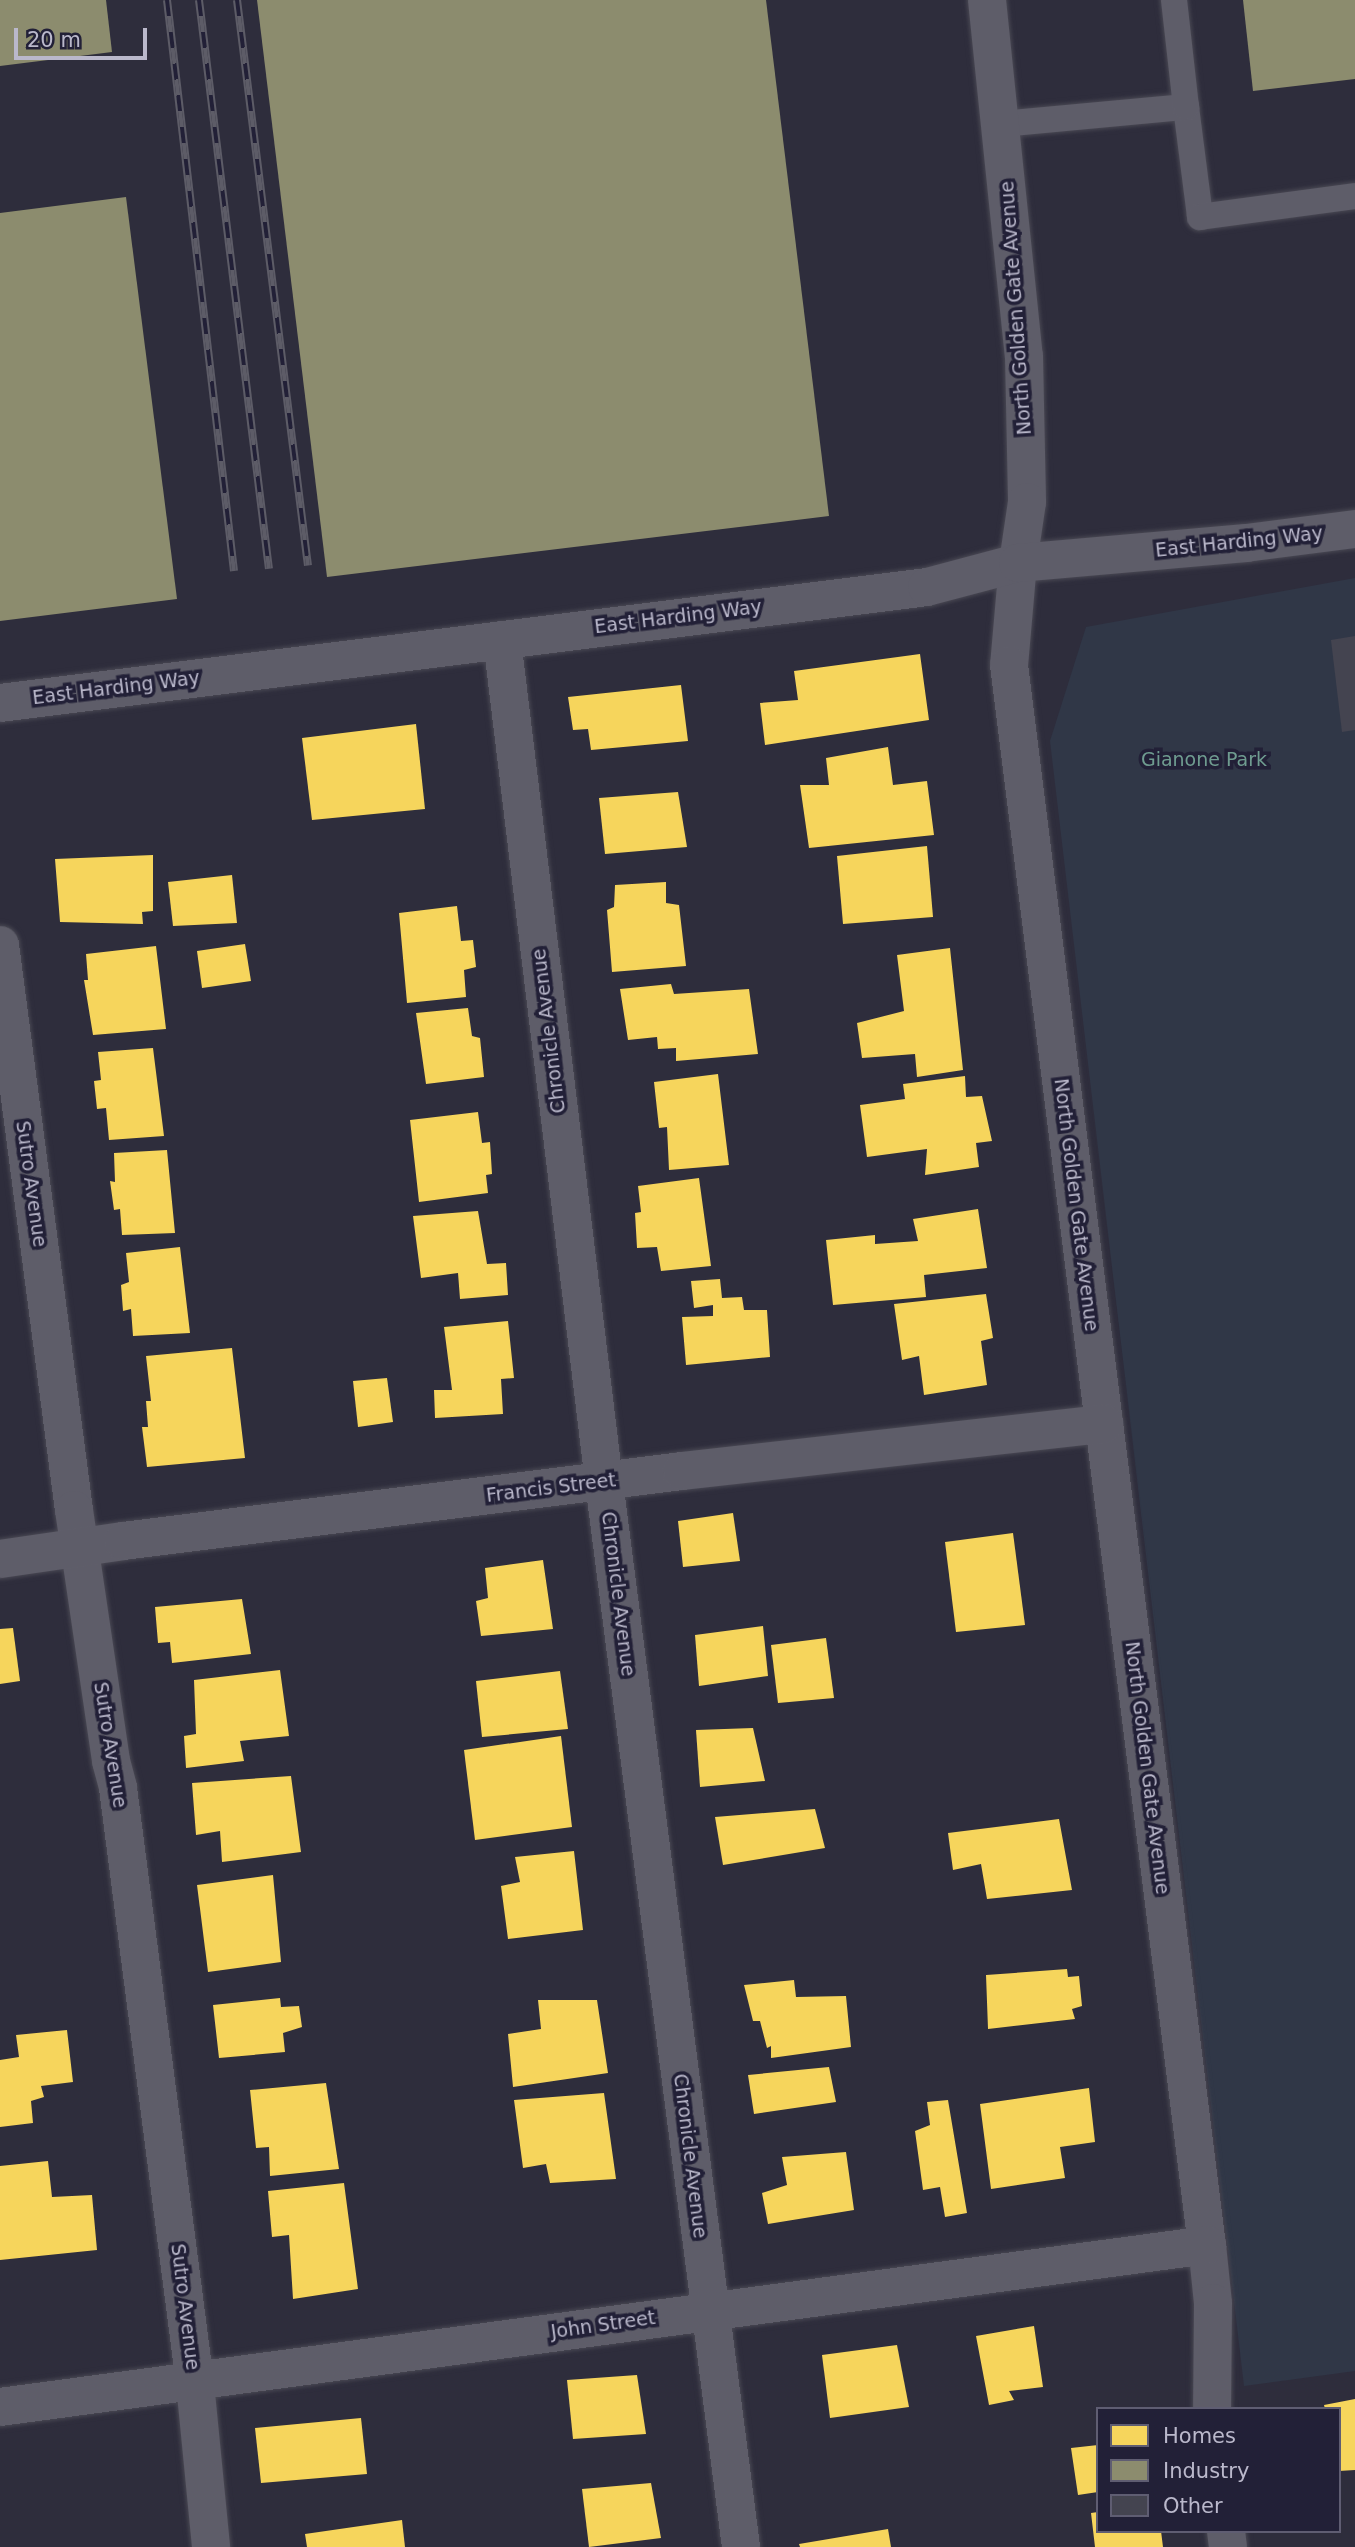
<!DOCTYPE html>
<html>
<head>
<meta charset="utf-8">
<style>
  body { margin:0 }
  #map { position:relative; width:1355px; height:2547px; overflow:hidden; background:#2e2d3c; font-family:"DejaVu Sans",sans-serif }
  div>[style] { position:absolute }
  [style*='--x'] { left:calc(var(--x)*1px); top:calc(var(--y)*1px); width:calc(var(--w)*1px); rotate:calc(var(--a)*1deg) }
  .green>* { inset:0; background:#303747 }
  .homes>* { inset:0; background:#f6d55c }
  .industry>* { inset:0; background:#8c8c6e }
  .building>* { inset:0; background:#444450 }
  .roads { filter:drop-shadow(0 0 2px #494853) drop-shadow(0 0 2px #494853) }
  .lane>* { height:26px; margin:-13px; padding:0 13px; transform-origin:13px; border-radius:13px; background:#5e5d69 }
  .street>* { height:38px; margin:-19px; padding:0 19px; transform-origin:19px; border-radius:19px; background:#5e5d69 }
  .rail>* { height:8px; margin-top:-4px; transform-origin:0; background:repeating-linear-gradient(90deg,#222037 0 16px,#5d5c67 0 32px); box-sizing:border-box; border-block:2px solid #5d5c67 }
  span { translate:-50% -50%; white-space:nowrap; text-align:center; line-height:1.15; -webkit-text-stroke:7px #222037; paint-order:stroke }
  .street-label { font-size:19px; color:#bab8cb }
  .park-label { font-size:19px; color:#6f9c90 }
  .legend { position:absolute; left:1096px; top:2407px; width:245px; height:126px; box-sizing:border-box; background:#222037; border:2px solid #5f5d72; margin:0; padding:9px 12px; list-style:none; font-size:21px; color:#bab8cb }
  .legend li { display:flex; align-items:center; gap:14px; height:35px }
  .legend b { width:35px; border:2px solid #5f5d72 }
  .scale { position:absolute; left:14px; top:28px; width:133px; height:32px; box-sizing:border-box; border:4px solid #bab8cb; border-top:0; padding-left:9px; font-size:21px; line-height:24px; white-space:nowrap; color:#bab8cb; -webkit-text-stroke:5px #222037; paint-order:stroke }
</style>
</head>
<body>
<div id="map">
  <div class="green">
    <div style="clip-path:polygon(1355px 578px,1355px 2371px,1244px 2386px,1050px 741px,1086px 627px)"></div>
  </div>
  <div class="homes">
    <div style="clip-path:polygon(920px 654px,929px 720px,765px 745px,760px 703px,798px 700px,794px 671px)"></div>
    <div style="clip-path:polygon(681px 685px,688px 741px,591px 750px,588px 729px,573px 730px,568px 697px)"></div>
    <div style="clip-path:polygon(416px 724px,425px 809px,312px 820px,302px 738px)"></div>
    <div style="clip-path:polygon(888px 747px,893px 785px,927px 781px,934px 835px,809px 848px,800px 785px,829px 785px,826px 758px)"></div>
    <div style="clip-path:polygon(678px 792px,687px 847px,605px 854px,599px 798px)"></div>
    <div style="clip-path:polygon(927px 846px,933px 917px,843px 924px,837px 856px)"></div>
    <div style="clip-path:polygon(153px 855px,153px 911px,142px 912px,143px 924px,60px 922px,55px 859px)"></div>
    <div style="clip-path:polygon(232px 875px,237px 923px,173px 926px,168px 882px)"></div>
    <div style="clip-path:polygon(666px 882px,666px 903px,679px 905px,686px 966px,612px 972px,607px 910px,614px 907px,615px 885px)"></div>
    <div style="clip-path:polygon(457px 906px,461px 941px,473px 940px,476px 967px,464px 970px,466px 997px,407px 1003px,399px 913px)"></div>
    <div style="clip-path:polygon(245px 944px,251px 981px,202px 988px,197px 951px)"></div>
    <div style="clip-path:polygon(156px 946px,166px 1029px,93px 1035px,84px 980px,88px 980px,86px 954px)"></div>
    <div style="clip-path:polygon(950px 948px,963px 1070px,917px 1077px,915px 1054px,862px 1058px,857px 1023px,904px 1011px,897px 955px)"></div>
    <div style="clip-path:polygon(671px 984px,674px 994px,749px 989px,758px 1054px,676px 1061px,676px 1048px,658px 1049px,657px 1037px,628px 1040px,620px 989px)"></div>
    <div style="clip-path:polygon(468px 1008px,472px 1036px,480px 1038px,484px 1077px,426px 1084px,416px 1013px)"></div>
    <div style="clip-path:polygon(153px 1048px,164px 1136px,109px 1140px,106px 1108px,97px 1109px,94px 1081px,101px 1080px,98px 1052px)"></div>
    <div style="clip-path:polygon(718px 1074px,729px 1165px,669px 1170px,667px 1127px,659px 1128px,654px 1082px)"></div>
    <div style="clip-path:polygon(965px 1076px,966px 1097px,982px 1096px,992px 1141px,976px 1143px,979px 1167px,925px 1175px,927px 1149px,867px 1157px,860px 1105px,905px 1099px,903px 1084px)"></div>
    <div style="clip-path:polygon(478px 1112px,482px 1143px,490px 1142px,492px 1174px,486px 1175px,488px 1193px,419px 1202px,410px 1120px)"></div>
    <div style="clip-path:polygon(167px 1150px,175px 1233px,122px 1235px,120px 1209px,114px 1210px,110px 1181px,115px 1182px,114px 1153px)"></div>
    <div style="clip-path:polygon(699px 1178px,711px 1266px,661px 1271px,657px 1247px,637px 1248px,635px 1213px,641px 1212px,638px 1186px)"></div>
    <div style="clip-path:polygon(978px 1209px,987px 1268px,924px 1275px,926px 1297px,833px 1305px,826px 1240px,875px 1235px,875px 1244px,918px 1241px,913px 1219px)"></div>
    <div style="clip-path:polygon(478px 1211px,487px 1264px,506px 1263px,508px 1295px,460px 1299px,458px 1273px,421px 1278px,413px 1216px)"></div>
    <div style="clip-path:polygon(180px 1247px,190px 1333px,133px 1336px,131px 1309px,123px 1311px,121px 1285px,129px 1282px,126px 1253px)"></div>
    <div style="clip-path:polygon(720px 1279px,722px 1298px,742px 1297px,744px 1310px,767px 1310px,770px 1357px,686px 1365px,682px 1317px,713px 1316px,713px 1305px,694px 1308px,691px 1281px)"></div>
    <div style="clip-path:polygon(986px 1294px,993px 1338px,981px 1341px,987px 1385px,924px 1395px,919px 1356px,902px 1360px,894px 1304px)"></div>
    <div style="clip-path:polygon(508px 1321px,514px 1378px,501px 1379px,503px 1414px,435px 1418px,434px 1390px,452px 1390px,444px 1327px)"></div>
    <div style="clip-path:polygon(232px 1348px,245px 1458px,147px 1467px,142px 1427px,148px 1427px,146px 1401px,151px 1401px,146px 1356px)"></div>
    <div style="clip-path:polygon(387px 1378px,393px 1422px,358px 1427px,353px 1381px)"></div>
    <div style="clip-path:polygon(733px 1513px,740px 1561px,683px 1567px,678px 1521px)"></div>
    <div style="clip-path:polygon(1013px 1533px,1025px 1625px,956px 1632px,945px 1542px)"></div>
    <div style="clip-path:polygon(543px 1560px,553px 1629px,481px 1636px,476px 1601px,488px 1598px,485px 1568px)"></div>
    <div style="clip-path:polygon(242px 1599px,251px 1654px,172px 1663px,170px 1642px,158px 1643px,155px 1607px)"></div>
    <div style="clip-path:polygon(763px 1626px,768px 1676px,699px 1686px,695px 1635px)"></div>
    <div style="clip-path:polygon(13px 1628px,20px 1681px,0 1684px,0 1629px)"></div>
    <div style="clip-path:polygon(826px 1638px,834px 1698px,778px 1703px,771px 1645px)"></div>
    <div style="clip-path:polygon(280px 1670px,289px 1736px,240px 1741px,244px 1761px,186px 1768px,184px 1736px,196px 1734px,194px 1680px)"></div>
    <div style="clip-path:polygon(560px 1671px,568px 1729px,482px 1737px,476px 1681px)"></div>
    <div style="clip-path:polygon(753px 1728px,765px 1781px,700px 1787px,696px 1730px)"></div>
    <div style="clip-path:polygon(561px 1736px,572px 1827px,475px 1840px,464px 1750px)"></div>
    <div style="clip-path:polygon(291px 1776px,301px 1852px,222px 1862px,220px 1831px,196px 1835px,192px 1783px)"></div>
    <div style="clip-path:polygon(815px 1809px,825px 1848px,723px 1865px,715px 1817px)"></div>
    <div style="clip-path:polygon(1059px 1819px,1072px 1890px,987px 1899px,981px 1864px,953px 1870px,948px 1833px)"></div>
    <div style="clip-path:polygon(574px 1851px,583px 1930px,508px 1939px,501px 1886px,520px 1882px,515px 1857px)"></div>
    <div style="clip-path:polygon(273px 1875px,281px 1962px,208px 1972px,197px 1885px)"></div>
    <div style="clip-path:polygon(1067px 1969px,1068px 1977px,1079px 1976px,1082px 2006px,1072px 2009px,1075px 2019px,988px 2029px,986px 1975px)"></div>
    <div style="clip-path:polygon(794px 1980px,796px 1997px,846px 1996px,851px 2047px,771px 2058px,771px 2046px,767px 2048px,760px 2021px,753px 2021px,744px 1985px)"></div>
    <div style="clip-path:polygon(280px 1998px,281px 2007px,299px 2006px,302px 2027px,283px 2033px,285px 2052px,219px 2058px,213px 2005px)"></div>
    <div style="clip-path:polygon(538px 2000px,597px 2000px,608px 2073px,513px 2087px,508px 2034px,541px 2029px)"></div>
    <div style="clip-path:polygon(67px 2030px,73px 2082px,41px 2086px,44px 2097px,31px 2101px,33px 2123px,0 2127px,0 2060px,19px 2057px,16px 2035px)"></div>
    <div style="clip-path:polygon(829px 2067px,836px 2102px,754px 2114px,748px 2075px)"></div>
    <div style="clip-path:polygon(326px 2083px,339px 2169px,270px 2176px,269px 2147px,256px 2148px,250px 2090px)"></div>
    <div style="clip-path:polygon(1089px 2088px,1095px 2142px,1060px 2147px,1065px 2178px,991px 2189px,980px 2104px)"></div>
    <div style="clip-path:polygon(604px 2093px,616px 2179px,550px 2183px,546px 2164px,523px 2168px,514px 2100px)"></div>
    <div style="clip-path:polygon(948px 2100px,967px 2213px,945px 2217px,940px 2187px,923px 2190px,915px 2131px,930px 2125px,927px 2102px)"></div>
    <div style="clip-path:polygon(846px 2152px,854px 2210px,768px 2224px,762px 2193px,787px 2185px,782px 2157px)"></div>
    <div style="clip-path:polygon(48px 2161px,52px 2197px,92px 2195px,97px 2250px,0 2260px,0 2166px)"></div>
    <div style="clip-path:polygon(344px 2183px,358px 2289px,293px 2299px,289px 2235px,272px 2237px,268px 2191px)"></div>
    <div style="clip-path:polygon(1034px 2326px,1043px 2387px,1009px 2391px,1014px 2400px,989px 2405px,976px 2336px)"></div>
    <div style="clip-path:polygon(897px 2345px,909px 2407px,830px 2418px,822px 2355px)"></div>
    <div style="clip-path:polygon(637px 2375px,646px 2434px,573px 2439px,567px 2380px)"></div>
    <div style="clip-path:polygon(1355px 2399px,1355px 2470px,1339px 2471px,1339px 2409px,1325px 2409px,1324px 2405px)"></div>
    <div style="clip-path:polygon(361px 2418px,367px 2474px,261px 2483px,255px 2428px)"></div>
    <div style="clip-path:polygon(1098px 2445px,1098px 2492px,1078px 2495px,1071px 2448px)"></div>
    <div style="clip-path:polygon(651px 2483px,661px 2538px,589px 2547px,582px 2489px)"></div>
    <div style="clip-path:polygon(1098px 2512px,1098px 2531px,1161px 2531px,1163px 2547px,1095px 2547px,1091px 2513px)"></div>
    <div style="clip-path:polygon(402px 2520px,405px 2547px,307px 2547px,305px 2534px)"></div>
    <div style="clip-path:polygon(888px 2529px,891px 2547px,800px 2547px,799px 2544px)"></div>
  </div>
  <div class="industry">
    <div style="clip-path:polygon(0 0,106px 0,112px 52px,0 66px)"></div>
    <div style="clip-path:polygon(257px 0,766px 0,829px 516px,327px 577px)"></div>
    <div style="clip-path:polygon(1243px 0,1355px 0,1355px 79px,1253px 91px)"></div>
    <div style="clip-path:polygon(126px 197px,177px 599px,0 621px,0 213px)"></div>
  </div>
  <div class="building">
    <div style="clip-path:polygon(1355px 636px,1355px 730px,1342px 732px,1331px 640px)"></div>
  </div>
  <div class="roads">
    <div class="lane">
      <div style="--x:1186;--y:107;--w:111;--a:82.7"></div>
      <div style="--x:1200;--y:217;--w:156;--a:-7.7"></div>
      <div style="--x:1001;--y:124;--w:186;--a:-5.3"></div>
      <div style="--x:1186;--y:107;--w:108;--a:-96.4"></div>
    </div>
    <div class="street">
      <div style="--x:987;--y:0;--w:358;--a:84.1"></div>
      <div style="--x:1024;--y:356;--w:146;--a:88.8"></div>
      <div style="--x:1027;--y:502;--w:62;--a:98.4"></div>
      <div style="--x:1018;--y:563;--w:102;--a:95"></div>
      <div style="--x:1009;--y:665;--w:1592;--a:82.86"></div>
      <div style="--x:1207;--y:2245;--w:58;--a:84.1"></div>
      <div style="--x:1213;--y:2303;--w:106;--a:90.5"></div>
      <div style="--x:502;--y:640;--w:848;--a:83.09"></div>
      <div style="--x:604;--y:1482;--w:1074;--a:82.67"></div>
      <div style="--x:0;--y:703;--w:934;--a:-7.13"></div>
      <div style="--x:927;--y:587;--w:94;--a:-14.8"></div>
      <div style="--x:1018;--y:563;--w:229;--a:-5"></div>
      <div style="--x:1246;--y:543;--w:110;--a:-7.3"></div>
      <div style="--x:0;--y:945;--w:570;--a:82.54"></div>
      <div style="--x:74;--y:1510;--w:254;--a:81.6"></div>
      <div style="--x:111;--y:1761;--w:28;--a:75"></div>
      <div style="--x:118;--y:1788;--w:600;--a:82.63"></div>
      <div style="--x:195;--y:2383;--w:165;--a:84.4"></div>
      <div style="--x:0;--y:1559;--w:124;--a:-8.3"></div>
      <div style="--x:123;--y:1541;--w:563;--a:-7.14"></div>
      <div style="--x:682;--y:1471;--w:425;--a:-6.4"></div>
      <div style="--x:0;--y:2407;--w:1218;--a:-7.64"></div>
      <div style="--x:1226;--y:2531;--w:16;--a:83"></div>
    </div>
  </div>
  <div class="rail">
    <div style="--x:167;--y:0;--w:575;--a:83.31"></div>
    <div style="--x:199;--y:0;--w:573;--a:82.99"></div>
    <div style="--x:237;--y:0;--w:570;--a:82.85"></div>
  </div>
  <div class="street-label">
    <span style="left:1016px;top:308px;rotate:-94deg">North Golden Gate Avenue</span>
    <span style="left:1239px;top:542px;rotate:-6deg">East Harding Way</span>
    <span style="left:678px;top:617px;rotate:-7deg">East Harding Way</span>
    <span style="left:116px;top:688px;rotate:-7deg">East Harding Way</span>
    <span style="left:549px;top:1031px;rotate:-97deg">Chronicle Avenue</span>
    <span style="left:31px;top:1184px;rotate:82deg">Sutro Avenue</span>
    <span style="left:1076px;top:1205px;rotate:83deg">North Golden Gate Avenue</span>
    <span style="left:551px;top:1488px;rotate:-7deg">Francis Street</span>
    <span style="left:618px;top:1594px;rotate:83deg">Chronicle Avenue</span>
    <span style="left:110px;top:1745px;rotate:81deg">Sutro Avenue</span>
    <span style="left:1147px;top:1768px;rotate:83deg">North Golden Gate Avenue</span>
    <span style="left:690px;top:2156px;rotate:83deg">Chronicle Avenue</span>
    <span style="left:185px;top:2307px;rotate:83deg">Sutro Avenue</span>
    <span style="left:603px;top:2325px;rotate:-8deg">John Street</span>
  </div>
  <div class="park-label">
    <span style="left:1204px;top:760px">Gianone Park</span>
  </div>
  <ul class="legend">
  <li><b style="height:19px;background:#f6d55c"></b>Homes</li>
  <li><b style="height:19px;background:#8c8c6e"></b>Industry</li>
  <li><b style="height:19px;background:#444450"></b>Other</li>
  </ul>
  <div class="scale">20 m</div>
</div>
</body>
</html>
